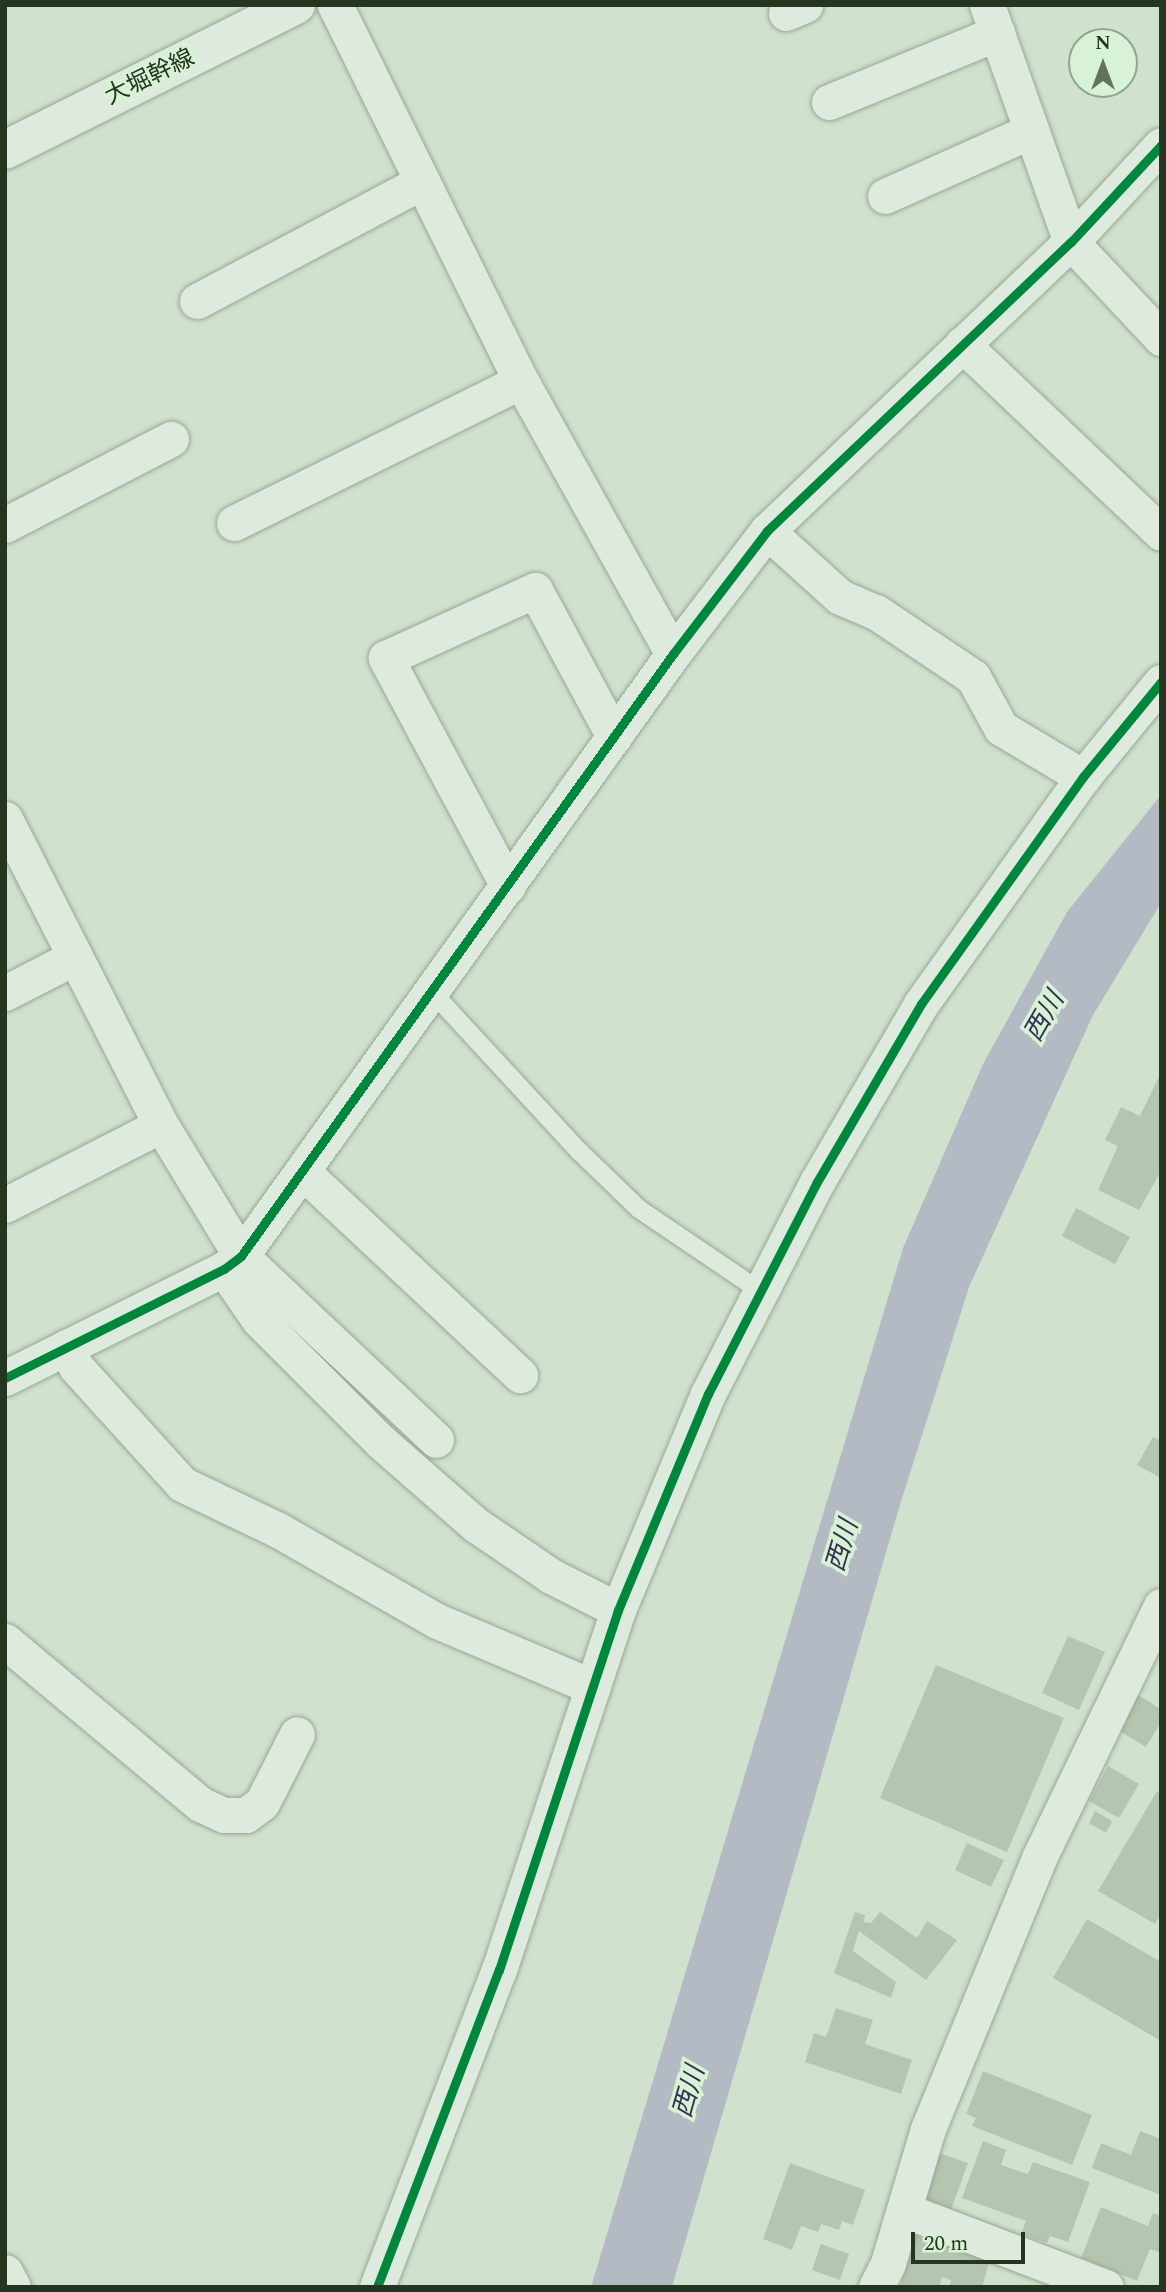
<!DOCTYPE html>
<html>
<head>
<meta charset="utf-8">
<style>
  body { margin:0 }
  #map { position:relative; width:1166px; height:2292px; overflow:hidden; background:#d0e2ce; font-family:Spectral,"Noto Sans JP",serif }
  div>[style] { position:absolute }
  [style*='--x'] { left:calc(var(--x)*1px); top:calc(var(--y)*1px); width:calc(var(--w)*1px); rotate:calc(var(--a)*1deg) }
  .water>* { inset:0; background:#b3bac3 }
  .building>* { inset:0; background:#b5c5af }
  .roads { filter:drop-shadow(0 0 2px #9aa796) drop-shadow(0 0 2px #9aa796) }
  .lane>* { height:18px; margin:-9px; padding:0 9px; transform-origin:9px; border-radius:9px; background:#dfeade }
  .street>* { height:35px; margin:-17.5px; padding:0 17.5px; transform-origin:17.5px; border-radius:17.5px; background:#dfeade }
  .secondary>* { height:38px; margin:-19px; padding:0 19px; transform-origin:19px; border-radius:19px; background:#dfeade }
  .cycleway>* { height:9px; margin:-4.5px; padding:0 4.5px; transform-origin:4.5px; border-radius:4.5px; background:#00873e }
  span { translate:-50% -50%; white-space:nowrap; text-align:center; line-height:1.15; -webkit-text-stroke:7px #d7f2d5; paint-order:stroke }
  .street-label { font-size:24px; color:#263520 }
  .water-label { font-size:26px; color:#353053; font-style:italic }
  .frame { position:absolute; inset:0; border:7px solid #263520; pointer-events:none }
  .north { position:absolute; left:1068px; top:28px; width:70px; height:70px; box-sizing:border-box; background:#d7f2d5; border:2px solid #90a68d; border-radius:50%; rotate:0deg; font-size:19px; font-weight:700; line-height:28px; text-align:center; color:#263520 }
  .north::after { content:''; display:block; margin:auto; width:24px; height:32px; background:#62725d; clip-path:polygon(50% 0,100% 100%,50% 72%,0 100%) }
  .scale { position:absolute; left:911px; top:2232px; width:114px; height:32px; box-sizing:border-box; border:4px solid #263520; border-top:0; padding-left:9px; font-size:21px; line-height:24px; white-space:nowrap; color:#263520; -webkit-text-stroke:5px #d7f2d5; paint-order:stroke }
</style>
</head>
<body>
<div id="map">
  <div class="water">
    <div style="clip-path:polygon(1161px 795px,1161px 903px,1093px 1015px,969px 1287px,899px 1508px,672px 2287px,591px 2287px,903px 1248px,983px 1064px,1067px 912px)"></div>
  </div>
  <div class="building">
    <div style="clip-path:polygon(1161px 1072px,1161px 1171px,1139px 1210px,1098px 1190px,1118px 1146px,1105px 1140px,1121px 1107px,1140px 1116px)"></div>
    <div style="clip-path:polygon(1076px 1208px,1130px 1237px,1115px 1264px,1062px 1236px)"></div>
    <div style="clip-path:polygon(1153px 1437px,1161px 1441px,1161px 1478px,1137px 1465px)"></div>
    <div style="clip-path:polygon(1068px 1636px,1105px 1652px,1079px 1710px,1042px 1693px)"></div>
    <div style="clip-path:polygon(936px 1665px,1064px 1718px,1007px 1852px,880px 1798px)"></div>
    <div style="clip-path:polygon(1138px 1695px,1161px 1709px,1161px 1722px,1146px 1747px,1118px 1730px)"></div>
    <div style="clip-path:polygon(1108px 1766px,1139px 1784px,1119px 1818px,1089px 1801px)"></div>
    <div style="clip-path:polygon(1157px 1791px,1161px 1794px,1161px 1914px,1155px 1924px,1098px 1891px)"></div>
    <div style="clip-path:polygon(1095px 1811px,1112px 1821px,1106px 1833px,1089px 1823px)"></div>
    <div style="clip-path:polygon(967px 1843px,1004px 1860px,991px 1887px,955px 1870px)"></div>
    <div style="clip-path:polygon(855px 1912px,865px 1915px,864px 1922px,871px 1923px,880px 1912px,917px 1938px,927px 1921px,957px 1940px,926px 1980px,859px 1931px,853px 1951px,896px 1982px,891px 1998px,834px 1973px)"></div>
    <div style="clip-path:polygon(1087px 1919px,1161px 1962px,1161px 2041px,1053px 1978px)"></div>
    <div style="clip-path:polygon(836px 2008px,873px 2020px,865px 2044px,912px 2060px,901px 2094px,805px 2062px,814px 2033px,826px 2037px)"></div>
    <div style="clip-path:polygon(983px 2071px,1092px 2115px,1072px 2165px,972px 2126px,976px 2118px,966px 2114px)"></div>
    <div style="clip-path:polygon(1140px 2131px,1161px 2139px,1161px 2195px,1092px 2168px,1101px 2143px,1131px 2155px)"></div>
    <div style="clip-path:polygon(983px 2141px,1006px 2150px,1001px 2165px,1028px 2174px,1033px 2162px,1090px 2182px,1068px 2242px,1050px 2236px,1047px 2243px,1021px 2234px,1026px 2221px,962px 2198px)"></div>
    <div style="clip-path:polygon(939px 2153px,968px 2163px,951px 2210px,922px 2200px)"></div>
    <div style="clip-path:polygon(790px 2163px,865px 2190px,853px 2225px,842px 2221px,839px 2230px,821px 2224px,818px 2232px,801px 2226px,792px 2250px,763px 2239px)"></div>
    <div style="clip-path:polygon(1101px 2207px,1148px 2226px,1153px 2213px,1161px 2216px,1161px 2253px,1150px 2249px,1137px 2281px,1081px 2258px)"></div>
    <div style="clip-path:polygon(916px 2236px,990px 2259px,982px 2287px,949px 2287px,951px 2280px,942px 2277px,939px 2287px,900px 2287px)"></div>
    <div style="clip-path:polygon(821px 2244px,849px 2254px,840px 2280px,812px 2270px)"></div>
  </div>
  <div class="roads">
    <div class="lane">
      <div style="--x:433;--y:993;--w:215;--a:47.3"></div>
      <div style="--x:579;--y:1151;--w:83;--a:44"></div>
      <div style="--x:639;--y:1209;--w:146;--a:34.1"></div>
    </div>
    <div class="street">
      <div style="--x:335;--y:5;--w:419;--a:63.7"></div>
      <div style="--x:521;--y:381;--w:312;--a:60.9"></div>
      <div style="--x:987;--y:5;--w:251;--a:70.5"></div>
      <div style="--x:1071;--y:242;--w:132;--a:46.8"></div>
      <div style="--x:786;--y:13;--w:21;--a:-23"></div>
      <div style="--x:829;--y:102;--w:182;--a:-22.3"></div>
      <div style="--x:885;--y:196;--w:160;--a:-24"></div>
      <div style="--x:197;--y:301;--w:252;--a:-27.9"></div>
      <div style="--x:962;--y:344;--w:274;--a:43.5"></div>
      <div style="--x:234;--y:523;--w:320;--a:-26.3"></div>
      <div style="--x:5;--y:525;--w:187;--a:-27.4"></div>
      <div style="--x:767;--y:531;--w:98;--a:42.1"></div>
      <div style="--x:840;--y:597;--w:39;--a:23"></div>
      <div style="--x:876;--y:612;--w:117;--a:33.8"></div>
      <div style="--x:973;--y:677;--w:58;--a:61.2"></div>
      <div style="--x:1001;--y:728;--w:96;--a:30.9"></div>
      <div style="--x:5;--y:819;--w:343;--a:63"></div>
      <div style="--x:161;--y:1125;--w:153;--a:58.6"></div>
      <div style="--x:241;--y:1256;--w:268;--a:43.3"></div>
      <div style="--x:508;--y:886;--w:259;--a:-118.2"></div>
      <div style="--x:386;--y:658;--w:164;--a:-24.5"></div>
      <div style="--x:535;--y:590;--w:167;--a:61.7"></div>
      <div style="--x:5;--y:993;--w:79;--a:-27.2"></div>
      <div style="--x:304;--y:1173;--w:296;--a:43.1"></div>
      <div style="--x:5;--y:1205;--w:175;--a:-27.1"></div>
      <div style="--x:224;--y:1269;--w:62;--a:55.5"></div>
      <div style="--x:259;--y:1320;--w:171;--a:45"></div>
      <div style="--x:380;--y:1441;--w:128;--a:41.2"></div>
      <div style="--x:476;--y:1525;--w:91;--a:34.2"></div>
      <div style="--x:551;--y:1576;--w:75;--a:26.9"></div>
      <div style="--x:66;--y:1347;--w:22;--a:63"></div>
      <div style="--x:76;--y:1367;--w:158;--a:47.8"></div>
      <div style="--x:182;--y:1484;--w:106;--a:25.6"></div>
      <div style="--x:278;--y:1530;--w:183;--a:29.8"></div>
      <div style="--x:437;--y:1621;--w:169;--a:22.9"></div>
      <div style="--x:5;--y:1378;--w:245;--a:-26.5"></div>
      <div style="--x:224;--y:1269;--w:21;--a:-37"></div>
      <div style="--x:241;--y:1256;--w:741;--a:-54.34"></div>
      <div style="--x:673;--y:654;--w:155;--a:-52.6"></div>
      <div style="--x:767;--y:531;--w:419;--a:-43.6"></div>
      <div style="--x:1071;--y:242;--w:132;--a:-47.1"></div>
      <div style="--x:5;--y:1641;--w:254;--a:39.9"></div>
      <div style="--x:200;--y:1804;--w:26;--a:25"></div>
      <div style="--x:224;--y:1815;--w:22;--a:0"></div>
      <div style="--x:246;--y:1815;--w:20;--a:-37"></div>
      <div style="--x:262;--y:1803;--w:77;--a:-63.1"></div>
      <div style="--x:904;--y:2210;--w:216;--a:20.9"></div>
      <div style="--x:5;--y:2272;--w:17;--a:62"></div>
      <div style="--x:377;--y:2287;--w:340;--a:-69"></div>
      <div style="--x:499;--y:1970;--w:379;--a:-71.7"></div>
      <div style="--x:618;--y:1610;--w:234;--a:-67.4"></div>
      <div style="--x:708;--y:1394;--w:238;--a:-62.8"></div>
      <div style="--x:817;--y:1182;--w:206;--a:-59.7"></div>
      <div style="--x:921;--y:1004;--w:279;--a:-54.5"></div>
      <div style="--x:1083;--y:777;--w:123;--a:-50.6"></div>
      <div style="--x:876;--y:2287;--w:27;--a:-63"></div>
      <div style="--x:888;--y:2263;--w:140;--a:-73.4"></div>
      <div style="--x:928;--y:2129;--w:293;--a:-67.7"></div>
      <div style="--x:1039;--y:1858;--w:280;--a:-64.2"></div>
    </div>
    <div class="secondary">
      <div style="--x:5;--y:150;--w:325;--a:-26.5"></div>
    </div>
  </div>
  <div class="cycleway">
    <div style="--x:5;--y:1378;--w:245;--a:-26.5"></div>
    <div style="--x:224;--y:1269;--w:21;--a:-37"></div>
    <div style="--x:241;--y:1256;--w:741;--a:-54.34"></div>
    <div style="--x:673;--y:654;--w:155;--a:-52.6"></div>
    <div style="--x:767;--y:531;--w:419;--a:-43.6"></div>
    <div style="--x:1071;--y:242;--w:132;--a:-47.1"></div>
    <div style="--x:377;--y:2287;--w:340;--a:-69"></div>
    <div style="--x:499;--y:1970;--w:379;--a:-71.7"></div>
    <div style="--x:618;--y:1610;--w:234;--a:-67.4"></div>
    <div style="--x:708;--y:1394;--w:238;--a:-62.8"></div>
    <div style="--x:817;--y:1182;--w:206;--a:-59.7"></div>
    <div style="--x:921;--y:1004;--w:279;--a:-54.5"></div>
    <div style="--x:1083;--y:777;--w:123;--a:-50.6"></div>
  </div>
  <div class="street-label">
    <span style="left:150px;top:78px;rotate:-26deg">大堀幹線</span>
  </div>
  <div class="water-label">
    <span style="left:1045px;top:1017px;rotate:-60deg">西川</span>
    <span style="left:843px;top:1546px;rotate:-73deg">西川</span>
    <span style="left:690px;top:2092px;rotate:-74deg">西川</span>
  </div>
  <div class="frame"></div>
  <div class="north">N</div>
  <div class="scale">20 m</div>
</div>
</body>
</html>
